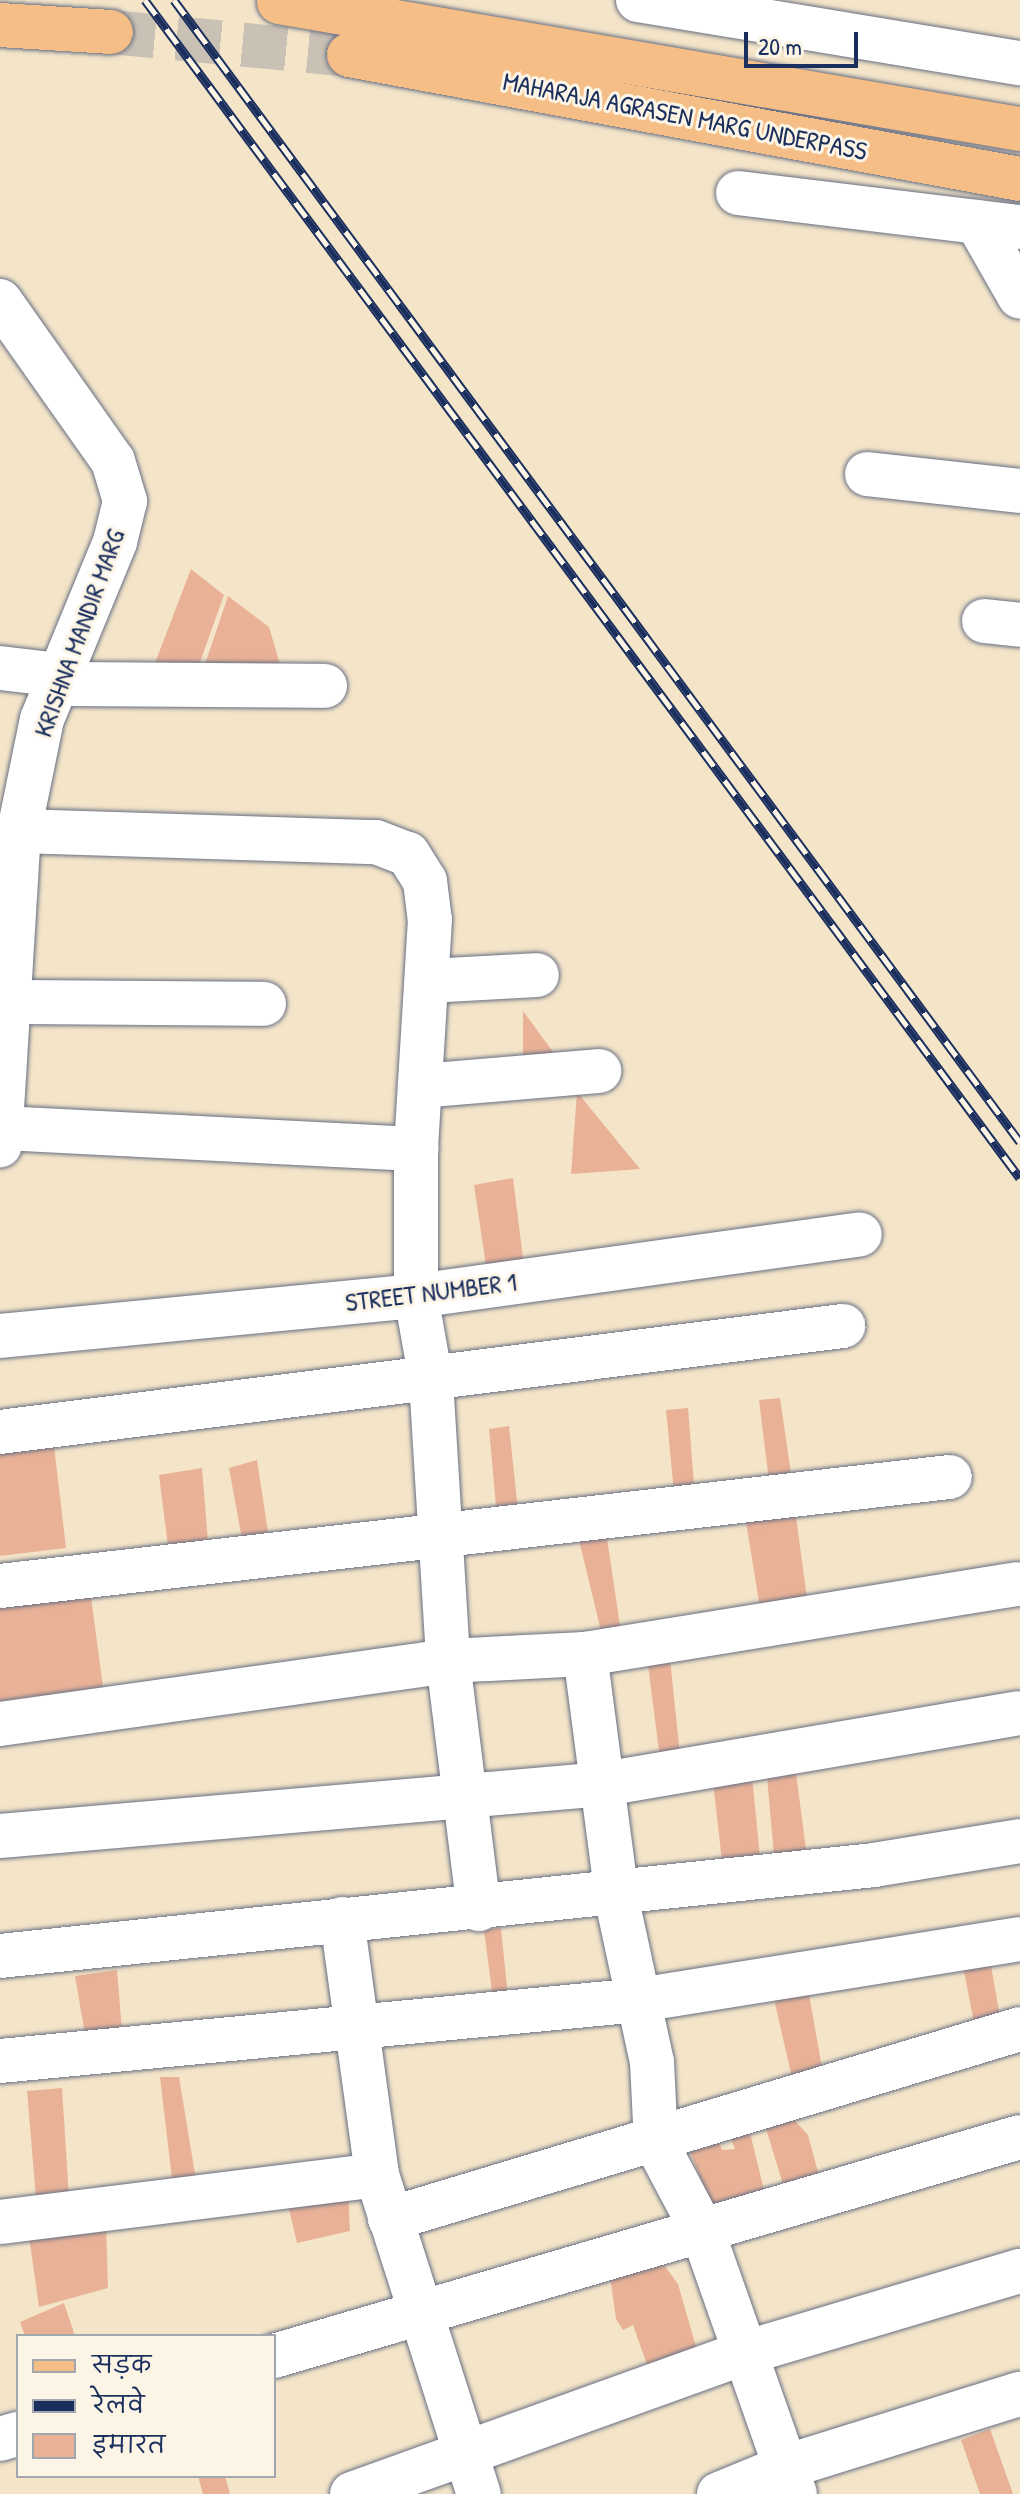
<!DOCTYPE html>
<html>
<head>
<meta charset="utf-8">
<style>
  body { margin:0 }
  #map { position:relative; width:1020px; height:2494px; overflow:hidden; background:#f4e5c9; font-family:"Patrick Hand","Playpen Sans Deva",sans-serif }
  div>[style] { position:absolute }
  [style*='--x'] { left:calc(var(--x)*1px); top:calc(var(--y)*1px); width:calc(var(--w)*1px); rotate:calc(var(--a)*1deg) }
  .building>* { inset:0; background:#e9b297 }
  .major-tunnel>* { height:44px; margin-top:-22px; transform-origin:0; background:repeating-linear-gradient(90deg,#c9c1b4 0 44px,transparent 0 66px) }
  .roads { filter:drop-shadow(0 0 2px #676f83) drop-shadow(0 0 2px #676f83) }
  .minor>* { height:44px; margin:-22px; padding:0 22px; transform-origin:22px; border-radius:22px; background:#fff }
  .major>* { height:44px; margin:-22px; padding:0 22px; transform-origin:22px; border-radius:22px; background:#f6be87 }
  .rail>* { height:9px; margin-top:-4.5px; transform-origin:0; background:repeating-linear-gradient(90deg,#fcf5e5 0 18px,#1b2f5e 0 36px); box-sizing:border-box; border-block:2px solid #1b2f5e }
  span { translate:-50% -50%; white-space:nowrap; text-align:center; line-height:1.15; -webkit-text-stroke:6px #fcf5e5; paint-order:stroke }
  .street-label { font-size:26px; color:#1b2f5e }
  .legend { position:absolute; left:16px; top:2334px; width:260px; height:144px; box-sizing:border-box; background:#fcf5e5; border:2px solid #a2a6af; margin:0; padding:10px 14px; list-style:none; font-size:24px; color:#1b2f5e }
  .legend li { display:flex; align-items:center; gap:16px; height:40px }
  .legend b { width:40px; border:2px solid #a2a6af }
  .scale { position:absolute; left:744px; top:32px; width:114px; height:36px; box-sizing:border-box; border:4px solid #1b2f5e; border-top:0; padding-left:10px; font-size:24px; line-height:28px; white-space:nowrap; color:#1b2f5e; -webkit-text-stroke:6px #fcf5e5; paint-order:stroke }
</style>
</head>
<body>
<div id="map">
  <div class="building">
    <div style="clip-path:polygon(191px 569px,224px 595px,194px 679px,153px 668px)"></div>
    <div style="clip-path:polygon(228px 596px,269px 627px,285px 681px,199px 682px)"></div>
    <div style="clip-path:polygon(523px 1011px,565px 1068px,523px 1070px)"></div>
    <div style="clip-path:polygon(577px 1092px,640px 1169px,571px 1174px)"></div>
    <div style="clip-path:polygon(513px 1178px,525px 1274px,488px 1279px,474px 1185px)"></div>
    <div style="clip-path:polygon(780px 1398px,795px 1501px,772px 1505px,759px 1400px)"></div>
    <div style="clip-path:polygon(688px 1408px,696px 1510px,676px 1513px,666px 1410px)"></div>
    <div style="clip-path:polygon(509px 1426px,520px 1529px,498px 1528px,489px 1429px)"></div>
    <div style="clip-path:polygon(54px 1446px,66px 1548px,0 1556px,0 1452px)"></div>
    <div style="clip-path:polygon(257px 1460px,272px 1558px,246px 1561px,229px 1468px)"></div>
    <div style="clip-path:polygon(202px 1468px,210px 1567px,171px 1570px,159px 1475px)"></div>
    <div style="clip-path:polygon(795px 1509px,809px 1613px,762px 1620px,745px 1516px)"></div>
    <div style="clip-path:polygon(606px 1531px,621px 1633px,601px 1631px,578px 1536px)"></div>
    <div style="clip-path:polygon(88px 1575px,103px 1687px,0 1701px,0 1587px)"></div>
    <div style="clip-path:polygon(670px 1659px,681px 1765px,661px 1767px,648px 1665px)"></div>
    <div style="clip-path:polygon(794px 1758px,808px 1864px,775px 1866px,766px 1766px)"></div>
    <div style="clip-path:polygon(751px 1766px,761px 1867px,723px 1870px,712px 1773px)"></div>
    <div style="clip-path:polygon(501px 1928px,509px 2007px,494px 2007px,484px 1930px)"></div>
    <div style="clip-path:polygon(990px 1960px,1002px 2028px,976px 2033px,963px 1966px)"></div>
    <div style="clip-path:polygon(117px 1970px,123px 2043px,88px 2052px,75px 1976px)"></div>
    <div style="clip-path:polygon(808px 1989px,825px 2084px,795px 2091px,774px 1999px)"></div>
    <div style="clip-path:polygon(160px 2077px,179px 2077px,197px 2186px,173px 2188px)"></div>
    <div style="clip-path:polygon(62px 2088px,69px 2198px,36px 2198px,27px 2091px)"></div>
    <div style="clip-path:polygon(786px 2111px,808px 2135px,821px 2183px,786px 2194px,763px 2119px)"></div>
    <div style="clip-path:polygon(749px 2129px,767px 2202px,715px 2215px,688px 2146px,716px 2134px,722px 2150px,735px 2149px,731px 2139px)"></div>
    <div style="clip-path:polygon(348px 2188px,350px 2231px,297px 2243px,287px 2201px)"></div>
    <div style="clip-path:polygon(106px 2224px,108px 2288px,39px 2307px,28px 2230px)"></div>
    <div style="clip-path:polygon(661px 2261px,678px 2284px,701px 2364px,652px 2379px,633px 2325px,623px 2330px,616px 2319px,610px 2276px)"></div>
    <div style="clip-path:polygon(64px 2303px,75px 2336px,25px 2336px,20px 2322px)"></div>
    <div style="clip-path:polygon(990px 2429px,1013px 2494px,980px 2494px,961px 2440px)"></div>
    <div style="clip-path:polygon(198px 2476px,225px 2476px,230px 2494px,203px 2494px)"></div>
  </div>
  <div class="major-tunnel">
    <div style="--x:111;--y:32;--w:239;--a:5.5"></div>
  </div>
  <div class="roads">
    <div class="minor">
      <div style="--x:638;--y:0;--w:387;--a:9.4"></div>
      <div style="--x:738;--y:193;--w:284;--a:6.9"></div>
      <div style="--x:977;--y:222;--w:86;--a:60.2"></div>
      <div style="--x:0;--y:301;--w:196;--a:54.8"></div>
      <div style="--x:113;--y:461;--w:42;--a:73.3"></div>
      <div style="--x:125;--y:501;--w:42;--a:103.7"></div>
      <div style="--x:115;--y:542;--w:191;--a:112.4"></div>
      <div style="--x:42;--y:719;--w:114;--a:101.6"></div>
      <div style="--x:19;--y:831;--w:315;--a:93.5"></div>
      <div style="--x:867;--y:474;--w:154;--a:6.3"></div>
      <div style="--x:984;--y:621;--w:36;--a:6"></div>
      <div style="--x:0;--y:668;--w:60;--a:6.7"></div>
      <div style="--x:57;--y:684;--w:268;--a:0.4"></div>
      <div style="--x:19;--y:831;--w:357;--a:1.8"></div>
      <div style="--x:376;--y:842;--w:34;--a:21"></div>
      <div style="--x:408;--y:854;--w:32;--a:58"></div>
      <div style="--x:425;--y:881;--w:38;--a:83"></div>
      <div style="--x:430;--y:919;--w:230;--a:93.5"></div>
      <div style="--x:416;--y:1149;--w:147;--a:90"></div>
      <div style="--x:416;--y:1296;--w:85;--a:79.9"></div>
      <div style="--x:431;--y:1380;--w:282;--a:86.5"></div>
      <div style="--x:448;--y:1661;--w:250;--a:82.9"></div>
      <div style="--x:427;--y:981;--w:110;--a:-3.1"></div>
      <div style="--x:8;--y:1002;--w:256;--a:0.4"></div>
      <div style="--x:420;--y:1086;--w:180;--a:-4.8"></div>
      <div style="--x:1;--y:1128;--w:416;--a:2.9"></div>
      <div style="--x:0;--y:1336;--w:418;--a:-5.5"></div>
      <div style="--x:416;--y:1296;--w:448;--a:-7.9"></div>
      <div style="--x:0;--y:1432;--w:850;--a:-7.17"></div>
      <div style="--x:0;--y:1586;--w:956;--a:-6.55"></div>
      <div style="--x:585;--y:1654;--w:253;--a:82.5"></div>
      <div style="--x:618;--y:1905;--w:161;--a:77.8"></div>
      <div style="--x:652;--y:2062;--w:81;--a:87.2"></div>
      <div style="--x:656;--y:2143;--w:98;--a:62.1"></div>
      <div style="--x:702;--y:2230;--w:280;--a:70.6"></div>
      <div style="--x:0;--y:1724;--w:452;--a:-8"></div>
      <div style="--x:448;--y:1661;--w:137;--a:-2.9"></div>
      <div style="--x:585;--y:1654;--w:437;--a:-9.2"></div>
      <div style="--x:0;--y:1836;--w:606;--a:-4.92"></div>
      <div style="--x:604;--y:1784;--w:420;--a:-9.7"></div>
      <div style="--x:342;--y:1919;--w:258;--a:82.2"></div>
      <div style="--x:377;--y:2175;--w:335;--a:72.3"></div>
      <div style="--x:0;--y:1956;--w:879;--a:-5.94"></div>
      <div style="--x:874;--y:1865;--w:148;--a:-9.3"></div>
      <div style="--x:0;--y:2061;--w:642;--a:-5.45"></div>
      <div style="--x:639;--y:2000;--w:386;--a:-9.1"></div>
      <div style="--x:390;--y:2219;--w:658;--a:-16.78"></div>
      <div style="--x:0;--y:2222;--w:380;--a:-7.1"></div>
      <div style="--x:274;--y:2356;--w:777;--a:-16.36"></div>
      <div style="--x:0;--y:2439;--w:19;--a:-16"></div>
      <div style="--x:352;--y:2494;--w:413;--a:-19.8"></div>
      <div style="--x:741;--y:2354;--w:291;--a:-16.6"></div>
      <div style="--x:719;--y:2494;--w:71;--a:-22.2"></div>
      <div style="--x:785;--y:2467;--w:246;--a:-17.3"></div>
    </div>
    <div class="major">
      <div style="--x:279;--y:2;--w:752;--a:9.73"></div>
      <div style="--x:0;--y:25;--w:111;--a:3.6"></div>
      <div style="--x:349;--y:55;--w:682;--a:10.47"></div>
    </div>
  </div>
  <div class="rail">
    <div style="--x:145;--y:0;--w:1467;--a:53.4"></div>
    <div style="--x:174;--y:0;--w:1421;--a:53.47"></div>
  </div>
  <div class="street-label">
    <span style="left:685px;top:116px;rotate:11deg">MAHARAJA AGRASEN MARG UNDERPASS</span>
    <span style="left:79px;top:633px;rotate:-70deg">KRISHNA MANDIR MARG</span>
    <span style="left:431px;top:1292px;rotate:-7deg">STREET NUMBER 1</span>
  </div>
  <ul class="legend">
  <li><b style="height:10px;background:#f6be87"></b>सड़क</li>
  <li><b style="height:10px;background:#1b2f5e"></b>रेलवे</li>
  <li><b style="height:22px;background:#e9b297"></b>इमारत</li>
  </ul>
  <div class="scale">20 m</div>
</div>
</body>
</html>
